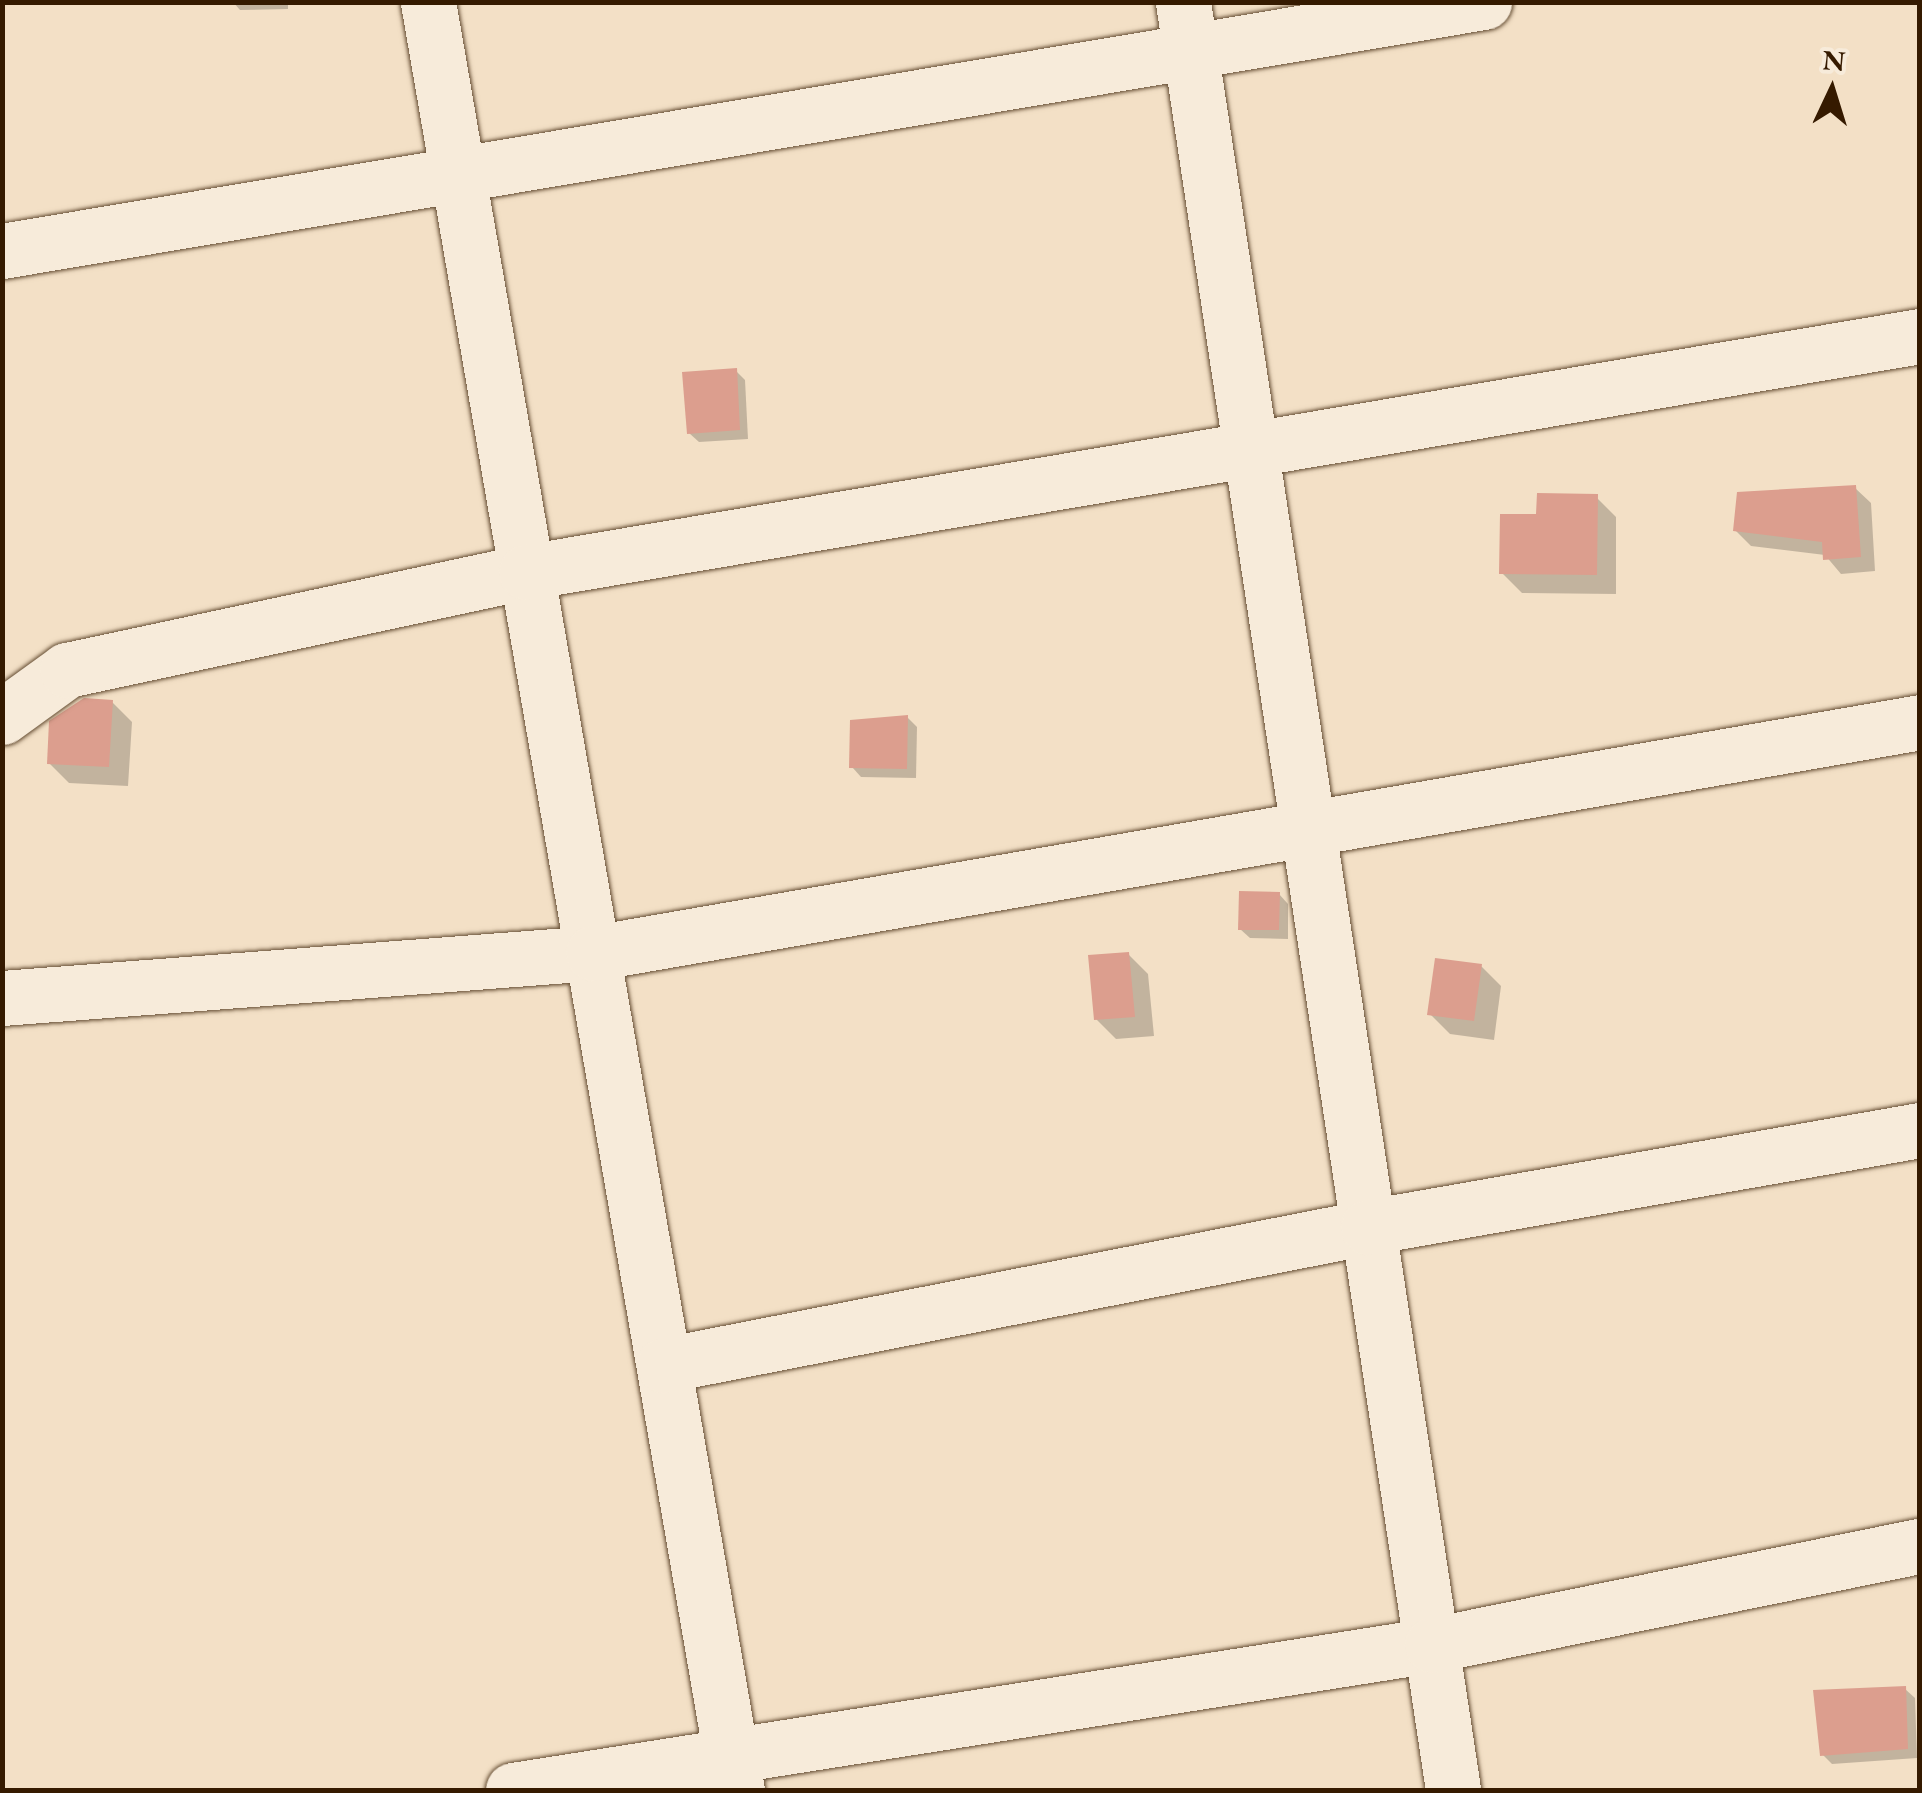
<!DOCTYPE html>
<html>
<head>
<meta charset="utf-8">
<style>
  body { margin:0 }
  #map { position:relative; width:1922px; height:1793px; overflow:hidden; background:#f3e0c6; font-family:"EB Garamond",serif }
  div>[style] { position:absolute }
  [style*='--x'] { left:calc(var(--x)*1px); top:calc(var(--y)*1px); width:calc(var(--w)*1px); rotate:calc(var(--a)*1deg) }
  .shadow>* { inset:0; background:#0003 }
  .building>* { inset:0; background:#dc9e8e }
  .roads { filter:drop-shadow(0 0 2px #644c32) drop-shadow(0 0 2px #644c32) }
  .minor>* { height:55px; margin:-27.5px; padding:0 27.5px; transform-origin:27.5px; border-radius:27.5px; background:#f7ebda }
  span { translate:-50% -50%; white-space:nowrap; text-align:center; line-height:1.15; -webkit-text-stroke:10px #f7ebda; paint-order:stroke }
  .frame { position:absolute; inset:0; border:5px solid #351a00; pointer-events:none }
  .north { position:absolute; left:1782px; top:40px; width:100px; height:100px; -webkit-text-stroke:8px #f7ebda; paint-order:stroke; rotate:4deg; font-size:28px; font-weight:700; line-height:40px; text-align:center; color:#351a00 }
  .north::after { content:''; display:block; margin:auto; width:35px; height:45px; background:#351a00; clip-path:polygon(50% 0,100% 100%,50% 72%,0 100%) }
</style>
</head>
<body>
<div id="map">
  <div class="shadow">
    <div style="clip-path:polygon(233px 2px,288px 2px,288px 9px,240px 10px)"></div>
    <div style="clip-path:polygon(736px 371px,745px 380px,748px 439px,699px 442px,689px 433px)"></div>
    <div style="clip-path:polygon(1855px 488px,1871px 503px,1875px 571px,1841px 574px,1825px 555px,1751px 546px,1735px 530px)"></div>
    <div style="clip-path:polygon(1596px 497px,1616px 517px,1616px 594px,1522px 593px,1502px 573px,1539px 517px)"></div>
    <div style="clip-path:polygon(112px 702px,132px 722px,128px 786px,69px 783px,49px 763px)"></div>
    <div style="clip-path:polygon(907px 717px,917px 727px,916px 778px,861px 777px,852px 767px)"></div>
    <div style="clip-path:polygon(1279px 894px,1288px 904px,1288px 939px,1250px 938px,1240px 929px)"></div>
    <div style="clip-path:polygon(1128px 954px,1148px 974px,1154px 1036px,1116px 1039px,1096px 1019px)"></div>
    <div style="clip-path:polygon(1481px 966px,1501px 986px,1494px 1040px,1450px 1034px,1430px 1014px)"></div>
    <div style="clip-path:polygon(1905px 1689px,1915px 1698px,1917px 1758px,1832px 1764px,1822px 1754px)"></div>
  </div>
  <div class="building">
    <div style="clip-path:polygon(737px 368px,740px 430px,687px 434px,682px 372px)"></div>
    <div style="clip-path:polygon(1856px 485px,1861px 557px,1823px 560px,1822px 542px,1733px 531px,1737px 492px)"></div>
    <div style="clip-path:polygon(1537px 493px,1598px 494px,1597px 575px,1499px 574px,1500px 514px,1536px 514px)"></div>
    <div style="clip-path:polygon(84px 698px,113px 700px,109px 767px,47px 764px,49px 721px)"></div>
    <div style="clip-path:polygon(908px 715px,907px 769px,849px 768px,850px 720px)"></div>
    <div style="clip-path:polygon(1239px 891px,1280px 892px,1279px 930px,1238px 930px)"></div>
    <div style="clip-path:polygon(1129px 952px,1135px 1017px,1094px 1020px,1088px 955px)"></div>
    <div style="clip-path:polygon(1435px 958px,1482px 964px,1474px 1021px,1427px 1015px)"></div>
    <div style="clip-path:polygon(1906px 1686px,1908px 1749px,1820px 1756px,1813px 1690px)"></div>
  </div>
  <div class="roads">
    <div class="minor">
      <div style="--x:428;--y:2;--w:1815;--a:80.2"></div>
      <div style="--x:1183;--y:2;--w:1808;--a:81.41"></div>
      <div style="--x:2;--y:251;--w:1503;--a:-9.54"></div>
      <div style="--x:2;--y:717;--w:80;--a:-35.9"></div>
      <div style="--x:67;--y:670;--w:469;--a:-12.1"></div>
      <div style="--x:526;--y:572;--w:1414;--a:-9.61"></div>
      <div style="--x:2;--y:998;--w:593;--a:-4.35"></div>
      <div style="--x:593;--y:953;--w:1347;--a:-9.87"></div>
      <div style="--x:664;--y:1365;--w:717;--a:-11.09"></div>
      <div style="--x:1368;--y:1227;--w:560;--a:-9.97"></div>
      <div style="--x:513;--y:1790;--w:930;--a:-8.97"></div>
      <div style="--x:1432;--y:1645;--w:498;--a:-11.5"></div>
    </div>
  </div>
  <div class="frame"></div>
  <div class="north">N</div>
</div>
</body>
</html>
